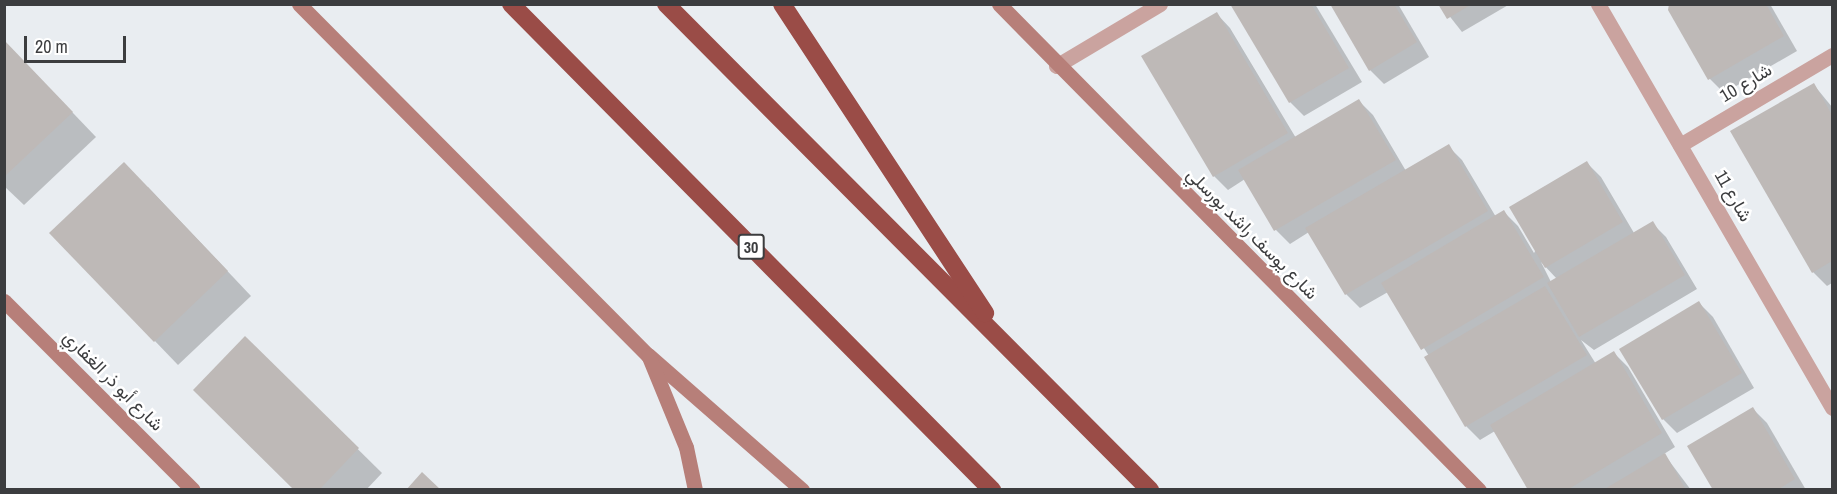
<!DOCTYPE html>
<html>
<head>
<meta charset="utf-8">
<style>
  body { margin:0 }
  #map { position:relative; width:1837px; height:494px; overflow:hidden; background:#e9edf1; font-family:"Archivo Narrow",Vazirmatn,sans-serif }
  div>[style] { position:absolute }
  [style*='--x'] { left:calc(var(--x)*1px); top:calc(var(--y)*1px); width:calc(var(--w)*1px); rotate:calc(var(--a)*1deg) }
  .shadow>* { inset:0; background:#0003 }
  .building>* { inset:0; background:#beb9b7 }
  .street>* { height:15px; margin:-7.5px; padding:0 7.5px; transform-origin:7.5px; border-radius:7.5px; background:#caa39f }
  .secondary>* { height:15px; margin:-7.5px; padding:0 7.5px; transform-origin:7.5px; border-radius:7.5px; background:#b77f79 }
  .highway>* { height:18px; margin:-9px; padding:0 9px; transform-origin:9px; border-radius:9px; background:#9a4c47 }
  span { translate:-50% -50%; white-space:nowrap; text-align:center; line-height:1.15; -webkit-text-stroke:5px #fff; paint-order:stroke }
  .shield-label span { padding:2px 4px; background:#fff; border:2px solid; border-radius:4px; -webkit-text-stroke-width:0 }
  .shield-label { font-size:16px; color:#3c3d3f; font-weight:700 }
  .street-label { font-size:18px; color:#3c3d3f }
  .frame { position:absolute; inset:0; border:6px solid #3c3d3f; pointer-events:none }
  .scale { position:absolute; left:24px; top:36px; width:102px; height:27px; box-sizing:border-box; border:3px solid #3c3d3f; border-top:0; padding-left:8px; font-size:18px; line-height:21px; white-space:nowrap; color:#3c3d3f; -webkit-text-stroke:4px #fff; paint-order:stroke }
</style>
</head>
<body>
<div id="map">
  <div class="shadow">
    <div style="clip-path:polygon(1232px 4px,1315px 4px,1362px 82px,1304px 116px,1290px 102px)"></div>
    <div style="clip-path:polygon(1332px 4px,1398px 4px,1429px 57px,1384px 84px,1370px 70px)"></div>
    <div style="clip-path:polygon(1440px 4px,1510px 4px,1462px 32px)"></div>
    <div style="clip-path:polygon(1669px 4px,1770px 4px,1797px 51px,1724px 93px,1710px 79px)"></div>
    <div style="clip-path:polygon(evenodd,1217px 14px,1230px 28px,1296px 138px,1359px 101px,1373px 115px,1406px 171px,1448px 146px,1462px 160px,1496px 217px,1504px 212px,1518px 226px,1534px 253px,1587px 163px,1601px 177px,1634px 233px,1652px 223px,1666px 237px,1697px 289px,1594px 350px,1581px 340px,1596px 364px,1614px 353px,1628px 367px,1675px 447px,1664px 454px,1691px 490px,1530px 490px,1495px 431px,1480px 440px,1466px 426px,1429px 356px,1388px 292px,1360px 308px,1346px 294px,1309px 232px,1290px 244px,1276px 230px,1245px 179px,1228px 190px,1214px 176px,1217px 14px,1541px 262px,1557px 279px,1551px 282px,1541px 262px)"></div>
    <div style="clip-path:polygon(4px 41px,96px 137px,24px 205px,4px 186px)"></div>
    <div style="clip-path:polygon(1814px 85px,1832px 107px,1832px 283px,1827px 286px,1813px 272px)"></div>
    <div style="clip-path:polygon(148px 187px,251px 296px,178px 365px,51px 233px)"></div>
    <div style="clip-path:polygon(1699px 303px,1713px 317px,1754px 388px,1677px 433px,1663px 419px)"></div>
    <div style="clip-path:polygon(245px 338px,382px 473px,366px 490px,296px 490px)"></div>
    <div style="clip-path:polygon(1753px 409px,1767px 423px,1806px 490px,1715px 490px)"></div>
  </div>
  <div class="building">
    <div style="clip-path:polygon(1230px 4px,1311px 4px,1349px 68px,1289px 103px)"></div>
    <div style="clip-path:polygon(1330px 4px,1394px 4px,1417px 42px,1369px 71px)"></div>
    <div style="clip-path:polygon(1438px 4px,1472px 4px,1447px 19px)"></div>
    <div style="clip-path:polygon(1669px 4px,1766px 4px,1784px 36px,1708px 80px,1668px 10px)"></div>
    <div style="clip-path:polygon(1217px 12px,1288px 133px,1213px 177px,1141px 56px)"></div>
    <div style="clip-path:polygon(4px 40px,73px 112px,4px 177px)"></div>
    <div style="clip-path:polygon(1814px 83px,1832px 115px,1832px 261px,1812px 273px,1730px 131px)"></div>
    <div style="clip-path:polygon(1359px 99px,1396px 160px,1274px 231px,1238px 170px)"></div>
    <div style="clip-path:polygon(1449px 144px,1488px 211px,1345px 295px,1305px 228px)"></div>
    <div style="clip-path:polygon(1587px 161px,1623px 222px,1545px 268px,1509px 207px)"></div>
    <div style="clip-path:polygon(124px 162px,228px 271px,154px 342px,49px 233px)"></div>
    <div style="clip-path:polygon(1504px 210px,1544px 277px,1421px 350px,1381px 283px)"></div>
    <div style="clip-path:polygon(1653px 221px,1685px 275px,1579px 337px,1547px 283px)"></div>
    <div style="clip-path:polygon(1545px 286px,1587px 355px,1465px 427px,1424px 357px)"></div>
    <div style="clip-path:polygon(1699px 301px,1742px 373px,1662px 420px,1619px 349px)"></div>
    <div style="clip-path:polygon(245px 336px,359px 448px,319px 490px,294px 490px,193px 390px)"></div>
    <div style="clip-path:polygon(1614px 351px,1662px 433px,1567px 490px,1528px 490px,1490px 425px)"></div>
    <div style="clip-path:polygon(1753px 407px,1795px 479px,1777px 490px,1713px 490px,1687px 446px)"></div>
    <div style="clip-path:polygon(1665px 453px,1686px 490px,1603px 490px)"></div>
    <div style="clip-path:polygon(422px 472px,441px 490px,406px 490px)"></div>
  </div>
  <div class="street">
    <div style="--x:1598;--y:4;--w:467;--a:59.9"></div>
    <div style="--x:1056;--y:66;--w:121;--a:-30.8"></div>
    <div style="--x:1680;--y:145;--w:177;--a:-30.6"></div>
  </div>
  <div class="secondary">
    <div style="--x:299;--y:4;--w:495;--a:45.2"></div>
    <div style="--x:648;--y:355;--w:205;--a:41.2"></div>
    <div style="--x:999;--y:4;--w:683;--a:45.36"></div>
    <div style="--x:4;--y:301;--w:267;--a:45"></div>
    <div style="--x:649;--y:357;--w:97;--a:67.7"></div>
    <div style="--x:686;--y:447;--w:44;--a:78.2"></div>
  </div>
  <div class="highway">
    <div style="--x:511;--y:4;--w:684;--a:45.3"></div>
    <div style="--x:666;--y:4;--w:686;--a:45.12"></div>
    <div style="--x:782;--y:4;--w:370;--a:56.7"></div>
  </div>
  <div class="shield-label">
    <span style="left:751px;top:247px">30</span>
  </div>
  <div class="street-label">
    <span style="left:1746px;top:83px;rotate:-31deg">شارع 10</span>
    <span style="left:1733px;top:196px;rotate:60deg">شارع 11</span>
    <span style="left:1252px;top:234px;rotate:45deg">شارع يوسف راشد بورسلي</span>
    <span style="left:113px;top:381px;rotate:45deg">شارع أبو ذر الغفاري</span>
  </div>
  <div class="frame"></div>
  <div class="scale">20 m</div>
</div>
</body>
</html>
